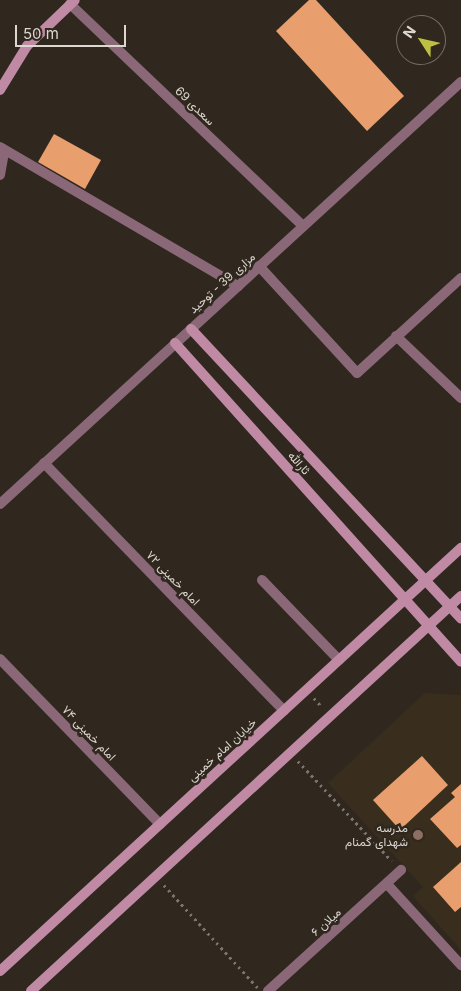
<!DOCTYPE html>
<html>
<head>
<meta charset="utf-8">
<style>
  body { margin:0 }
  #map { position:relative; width:461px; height:991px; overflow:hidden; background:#30281e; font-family:Inter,Vazirmatn,sans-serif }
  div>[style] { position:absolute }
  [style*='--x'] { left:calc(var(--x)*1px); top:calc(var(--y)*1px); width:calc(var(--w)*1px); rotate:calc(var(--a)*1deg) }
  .built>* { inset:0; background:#392e1e }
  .building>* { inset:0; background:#e89e6d }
  .path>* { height:2.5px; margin-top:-1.25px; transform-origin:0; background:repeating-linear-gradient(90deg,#7c756d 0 2.5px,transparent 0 6.5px) }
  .minor>* { height:10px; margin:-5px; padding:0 5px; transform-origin:5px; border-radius:5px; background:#8a6878 }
  .secondary>* { height:10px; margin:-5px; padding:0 5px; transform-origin:5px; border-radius:5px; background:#c08aa4 }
  .dots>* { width:14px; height:14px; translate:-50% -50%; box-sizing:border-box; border:2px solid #30281e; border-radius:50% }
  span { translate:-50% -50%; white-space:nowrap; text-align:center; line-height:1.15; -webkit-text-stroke:5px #30281e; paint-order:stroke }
  .street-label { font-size:12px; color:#dcd7d1 }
  .poi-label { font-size:12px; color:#dcd7d1 }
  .right { translate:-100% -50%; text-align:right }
  .north { position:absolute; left:396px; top:15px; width:50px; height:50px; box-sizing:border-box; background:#30281e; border:1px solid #756e66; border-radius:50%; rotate:305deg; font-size:14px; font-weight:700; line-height:20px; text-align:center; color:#dcd7d1 }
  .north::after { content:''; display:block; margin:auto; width:18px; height:22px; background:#bdbf43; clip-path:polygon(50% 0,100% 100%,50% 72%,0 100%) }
  .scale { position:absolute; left:15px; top:25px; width:111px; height:22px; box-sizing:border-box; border:2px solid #dcd7d1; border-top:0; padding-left:6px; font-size:15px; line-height:18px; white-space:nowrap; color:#dcd7d1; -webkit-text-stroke:4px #30281e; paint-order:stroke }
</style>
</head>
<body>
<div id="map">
  <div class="built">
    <div style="clip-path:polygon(425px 693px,461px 695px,461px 950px,413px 896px,423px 887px,328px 783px)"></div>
  </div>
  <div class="building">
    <div style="clip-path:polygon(309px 0,316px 0,404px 96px,367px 131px,276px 31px)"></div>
    <div style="clip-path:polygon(54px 134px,101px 160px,85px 189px,38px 162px)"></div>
    <div style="clip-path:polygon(422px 756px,448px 785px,400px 830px,373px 800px)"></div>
    <div style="clip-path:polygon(461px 784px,461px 845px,457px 848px,430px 819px,455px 797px,451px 793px)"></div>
    <div style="clip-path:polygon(461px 862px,461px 907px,455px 912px,433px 887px)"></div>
  </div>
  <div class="path">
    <div style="--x:314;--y:698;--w:12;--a:48"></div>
    <div style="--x:298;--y:761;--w:137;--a:46.8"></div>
    <div style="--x:164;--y:885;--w:139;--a:47.6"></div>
  </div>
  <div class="minor">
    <div style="--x:70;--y:4;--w:322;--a:43.6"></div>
    <div style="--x:0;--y:147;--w:276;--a:30.3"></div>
    <div style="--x:0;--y:175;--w:23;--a:-80"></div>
    <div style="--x:259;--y:266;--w:145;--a:47.5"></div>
    <div style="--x:357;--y:373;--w:141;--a:-42.4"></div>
    <div style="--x:396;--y:336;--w:90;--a:43.6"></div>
    <div style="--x:44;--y:463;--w:345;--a:45.9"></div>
    <div style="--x:0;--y:504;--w:625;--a:-42.47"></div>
    <div style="--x:262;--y:580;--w:111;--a:46.1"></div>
    <div style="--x:0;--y:659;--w:230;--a:45.9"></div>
    <div style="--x:387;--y:884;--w:110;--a:47.6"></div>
    <div style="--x:268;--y:991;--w:180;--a:-42.3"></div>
  </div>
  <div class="secondary">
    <div style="--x:0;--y:90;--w:52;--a:-58.5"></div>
    <div style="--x:27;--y:46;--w:66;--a:-43.8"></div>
    <div style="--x:191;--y:329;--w:396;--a:47"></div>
    <div style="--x:175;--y:343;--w:428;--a:48.1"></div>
    <div style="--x:0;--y:971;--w:626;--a:-42.54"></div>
    <div style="--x:31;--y:991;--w:584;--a:-42.57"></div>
  </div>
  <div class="dots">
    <div style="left:418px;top:835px;background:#8d6e63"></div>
  </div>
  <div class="street-label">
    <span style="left:195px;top:106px;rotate:44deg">سعدی 69</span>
    <span style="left:222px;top:283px;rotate:-42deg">مزاری 39 - توحید</span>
    <span style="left:299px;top:463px;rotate:48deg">ثارالله</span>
    <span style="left:173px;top:578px;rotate:46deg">امام خمینی ۷۲</span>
    <span style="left:89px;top:733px;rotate:46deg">امام خمینی ۷۴</span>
    <span style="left:222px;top:750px;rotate:-42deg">خیابان امام خمینی</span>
    <span style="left:326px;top:922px;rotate:-42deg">میلان ۶</span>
  </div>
  <div class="poi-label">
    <span class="right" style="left:408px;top:835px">مدرسه<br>شهدای گمنام</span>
  </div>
  <div class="north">N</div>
  <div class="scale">50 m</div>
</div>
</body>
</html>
